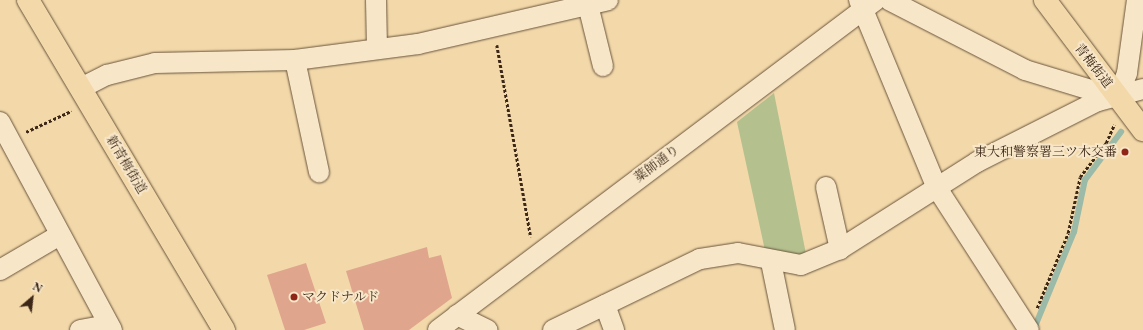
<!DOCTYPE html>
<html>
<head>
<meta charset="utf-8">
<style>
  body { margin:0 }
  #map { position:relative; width:1143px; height:330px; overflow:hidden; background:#f3d9aa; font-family:"EB Garamond","Noto Serif JP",serif }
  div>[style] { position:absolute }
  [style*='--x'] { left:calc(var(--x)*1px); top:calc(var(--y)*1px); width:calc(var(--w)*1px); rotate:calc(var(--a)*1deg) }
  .green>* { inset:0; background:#b4c08e }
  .stream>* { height:5.5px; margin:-2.75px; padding:0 2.75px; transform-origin:2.75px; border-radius:2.75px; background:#9bbaa8 }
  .building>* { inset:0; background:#dfa68d }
  .path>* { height:2.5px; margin-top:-1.25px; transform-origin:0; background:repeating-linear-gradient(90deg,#3d2818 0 3px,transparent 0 5px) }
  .roads { filter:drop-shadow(0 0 1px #6a543c) drop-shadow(0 0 1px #6a543c) }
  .minor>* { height:20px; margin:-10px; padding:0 10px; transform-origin:10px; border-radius:10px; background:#f7e6c8 }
  .major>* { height:22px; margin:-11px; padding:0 11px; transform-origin:11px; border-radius:11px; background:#f3d9aa }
  .dots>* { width:11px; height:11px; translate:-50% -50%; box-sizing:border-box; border:2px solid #f7e6c8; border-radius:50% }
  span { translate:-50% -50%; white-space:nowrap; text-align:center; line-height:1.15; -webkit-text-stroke:4px #f7e6c8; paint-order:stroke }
  .street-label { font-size:13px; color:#3d2818 }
  .poi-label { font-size:13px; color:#3d2818 }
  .right { translate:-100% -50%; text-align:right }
  .left { translate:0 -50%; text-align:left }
  .north { position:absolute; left:12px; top:278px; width:40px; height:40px; -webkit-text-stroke:3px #f7e6c8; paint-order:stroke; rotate:28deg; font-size:11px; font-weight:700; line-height:16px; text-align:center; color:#3d2818 }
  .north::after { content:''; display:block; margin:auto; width:14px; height:18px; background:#3d2818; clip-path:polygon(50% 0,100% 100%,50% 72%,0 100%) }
</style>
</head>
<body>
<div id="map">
  <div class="green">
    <div style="clip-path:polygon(774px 93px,806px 254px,766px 255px,737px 122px)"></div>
  </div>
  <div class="stream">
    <div style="--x:1034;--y:329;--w:105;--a:-67.6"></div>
    <div style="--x:1074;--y:232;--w:53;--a:-78.1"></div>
    <div style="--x:1085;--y:180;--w:60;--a:-53.1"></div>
  </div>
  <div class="building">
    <div style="clip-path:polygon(427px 247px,429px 258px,441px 255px,452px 298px,409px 330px,364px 330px,346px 271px)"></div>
    <div style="clip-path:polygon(306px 263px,326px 323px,304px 330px,285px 330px,267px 275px)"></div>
  </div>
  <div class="path">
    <div style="--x:497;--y:45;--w:195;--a:80"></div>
    <div style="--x:26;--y:132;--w:50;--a:-25"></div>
    <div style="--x:1037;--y:308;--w:81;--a:-67.5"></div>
    <div style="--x:1068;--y:233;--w:57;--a:-77.9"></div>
    <div style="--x:1080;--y:177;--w:43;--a:-52.6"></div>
    <div style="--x:1106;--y:143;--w:20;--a:-66"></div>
  </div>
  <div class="roads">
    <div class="minor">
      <div style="--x:376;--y:0;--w:49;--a:88.8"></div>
      <div style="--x:859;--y:0;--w:204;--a:67.5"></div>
      <div style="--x:937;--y:188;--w:169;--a:57.1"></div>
      <div style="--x:889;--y:0;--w:153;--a:27.2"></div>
      <div style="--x:1025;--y:70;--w:96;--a:16.9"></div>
      <div style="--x:588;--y:5;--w:63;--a:76.2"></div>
      <div style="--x:295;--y:60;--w:115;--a:77.9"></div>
      <div style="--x:81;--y:88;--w:29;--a:-27"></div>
      <div style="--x:107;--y:75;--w:49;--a:-14"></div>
      <div style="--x:155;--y:63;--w:140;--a:-1.2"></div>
      <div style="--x:295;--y:60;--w:124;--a:-7.4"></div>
      <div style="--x:418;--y:44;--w:195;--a:-13"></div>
      <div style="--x:1117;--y:98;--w:27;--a:-68"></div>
      <div style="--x:1127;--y:73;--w:74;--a:-82.2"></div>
      <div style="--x:0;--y:122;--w:236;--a:61.7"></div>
      <div style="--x:826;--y:187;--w:64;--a:77.3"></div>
      <div style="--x:771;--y:262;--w:69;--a:78.4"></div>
      <div style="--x:0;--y:270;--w:69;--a:-30.3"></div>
      <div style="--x:605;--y:305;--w:27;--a:70"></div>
      <div style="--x:457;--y:315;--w:34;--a:26"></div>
      <div style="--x:80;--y:330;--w:29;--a:-10"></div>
      <div style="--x:438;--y:330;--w:548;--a:-37"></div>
      <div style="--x:553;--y:330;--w:163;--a:-25.8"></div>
      <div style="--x:700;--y:259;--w:38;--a:-9"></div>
      <div style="--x:738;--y:253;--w:64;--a:10.8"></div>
      <div style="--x:801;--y:265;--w:42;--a:-22.3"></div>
      <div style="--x:840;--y:249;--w:162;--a:-32.4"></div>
      <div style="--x:977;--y:162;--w:136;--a:-26.8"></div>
      <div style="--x:1098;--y:101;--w:47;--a:-14.9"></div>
    </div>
    <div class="major">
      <div style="--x:28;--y:0;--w:384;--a:59.3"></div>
      <div style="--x:1045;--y:0;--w:163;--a:53"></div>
    </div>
  </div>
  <div class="dots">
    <div style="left:1125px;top:152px;background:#8f2418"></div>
    <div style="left:294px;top:297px;background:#8f2418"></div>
  </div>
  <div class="street-label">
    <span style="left:1093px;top:66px;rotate:52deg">青梅街道</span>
    <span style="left:657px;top:164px;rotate:-37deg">薬師通り</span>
    <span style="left:126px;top:165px;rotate:59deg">新青梅街道</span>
  </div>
  <div class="poi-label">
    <span class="right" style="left:1117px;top:152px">東大和警察署三ツ木交番</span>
    <span class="left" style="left:302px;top:297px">マクドナルド</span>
  </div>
  <div class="north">N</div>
</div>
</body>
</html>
